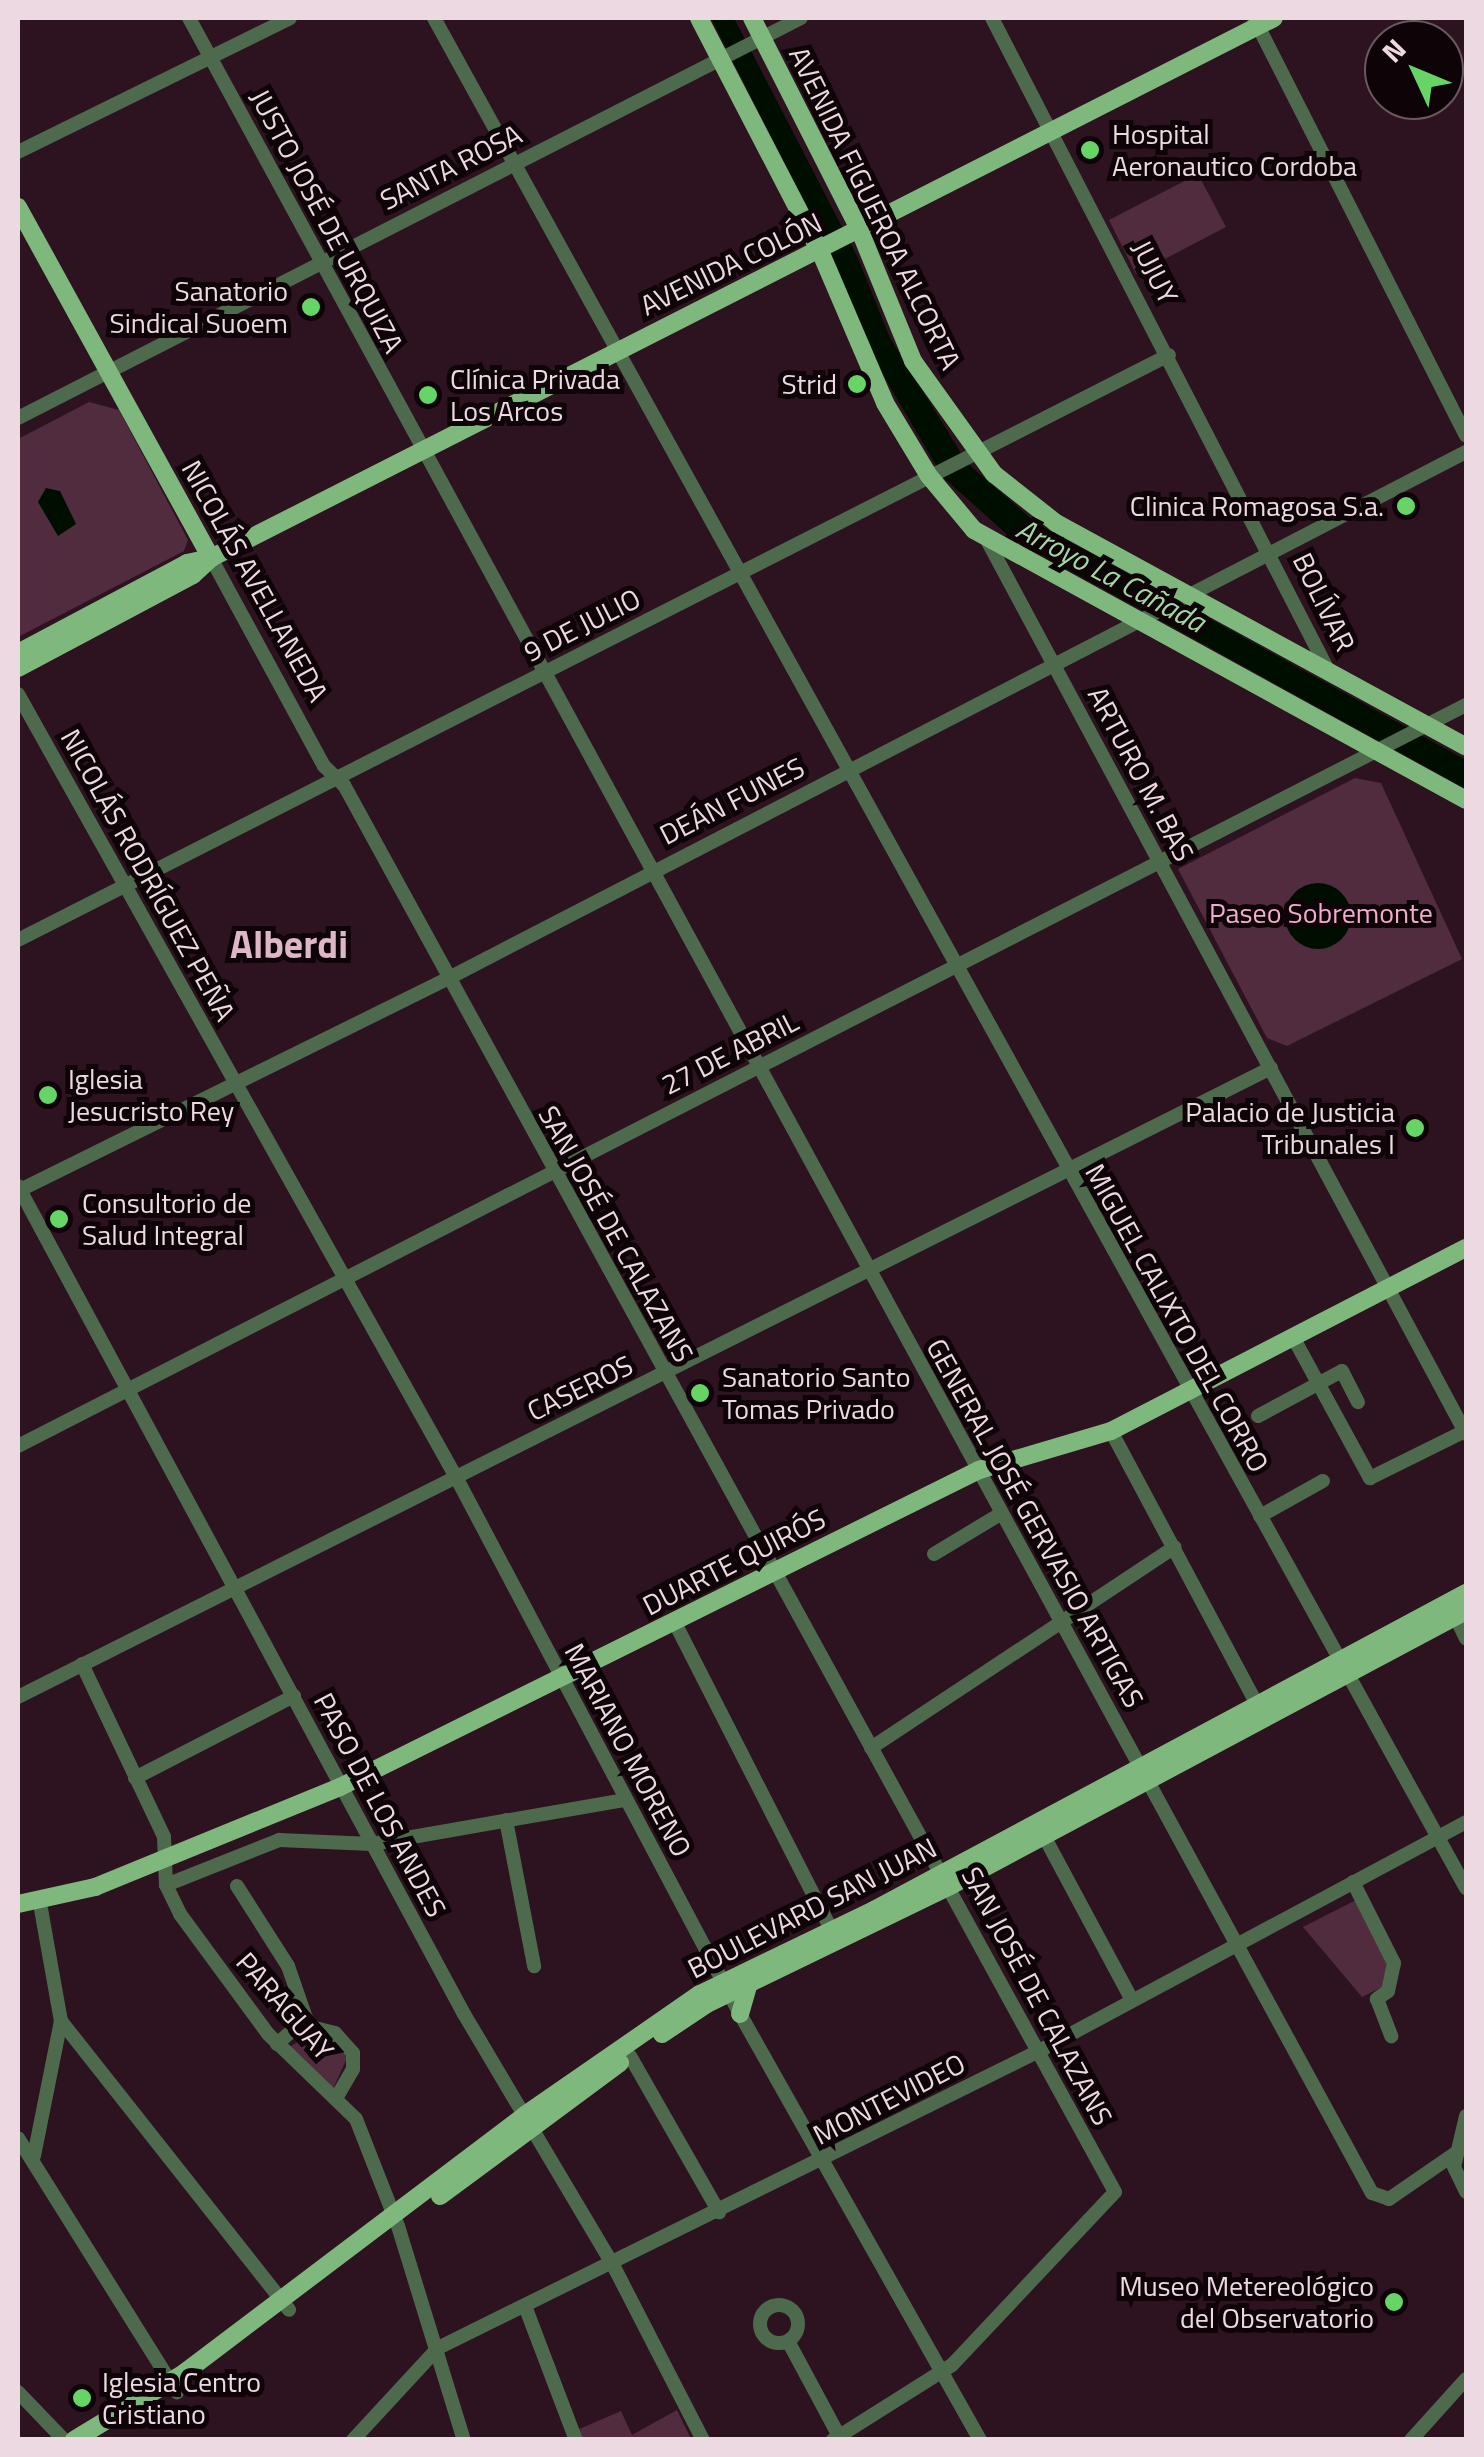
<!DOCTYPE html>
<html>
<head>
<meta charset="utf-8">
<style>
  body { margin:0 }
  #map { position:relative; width:1484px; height:2457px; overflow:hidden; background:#2d1220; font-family:"Titillium Web",sans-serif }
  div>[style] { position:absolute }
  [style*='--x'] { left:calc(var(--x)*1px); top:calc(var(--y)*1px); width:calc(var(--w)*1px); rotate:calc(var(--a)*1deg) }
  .green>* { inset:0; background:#512c3e }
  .water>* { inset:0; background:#000e00 }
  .round { border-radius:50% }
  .minor>* { height:14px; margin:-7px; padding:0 7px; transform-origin:7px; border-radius:7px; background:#4e6a4d }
  .minor>.ring { margin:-7px; padding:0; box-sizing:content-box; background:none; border:14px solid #4e6a4d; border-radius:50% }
  .major>* { height:18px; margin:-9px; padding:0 9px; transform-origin:9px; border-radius:9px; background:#7fb87c }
  .dots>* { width:28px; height:28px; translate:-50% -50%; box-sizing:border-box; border:5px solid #0e0408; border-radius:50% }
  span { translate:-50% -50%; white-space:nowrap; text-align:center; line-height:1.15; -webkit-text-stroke:10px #0e0408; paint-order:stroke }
  .poi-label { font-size:28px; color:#edd9e1 }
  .left { translate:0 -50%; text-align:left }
  .right { translate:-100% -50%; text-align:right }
  .street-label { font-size:28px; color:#edd9e1 }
  .park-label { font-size:28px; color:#f3acce }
  .water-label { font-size:30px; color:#a4d8a1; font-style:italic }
  .district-label { font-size:38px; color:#ddb6c7; font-weight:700 }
  .frame { position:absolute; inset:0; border:20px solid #edd9e1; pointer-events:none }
  .north { position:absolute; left:1364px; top:20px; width:100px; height:100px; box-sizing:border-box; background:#0e0408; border:2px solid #67595f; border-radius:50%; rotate:314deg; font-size:28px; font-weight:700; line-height:40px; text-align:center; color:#edd9e1 }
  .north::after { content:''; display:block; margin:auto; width:35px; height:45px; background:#67d466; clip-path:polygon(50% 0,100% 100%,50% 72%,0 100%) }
</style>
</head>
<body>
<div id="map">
  <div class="green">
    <div style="clip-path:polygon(1198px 174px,1226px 227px,1136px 274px,1109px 220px)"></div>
    <div style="clip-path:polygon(89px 402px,119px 410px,188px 540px,184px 551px,18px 637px,18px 439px)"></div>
    <div style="clip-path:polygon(1355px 778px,1381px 783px,1462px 959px,1287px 1046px,1267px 1038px,1178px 869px)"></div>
    <div style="clip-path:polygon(1356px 1900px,1390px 1970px,1386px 1985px,1362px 1997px,1303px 1927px)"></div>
    <div style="clip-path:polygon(315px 2032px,340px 2046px,347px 2058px,333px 2089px,289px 2047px)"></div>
    <div style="clip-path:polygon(677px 2410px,691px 2439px,581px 2439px,577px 2430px,621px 2411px,632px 2435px)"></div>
  </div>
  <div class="water">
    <div style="clip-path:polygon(711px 18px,734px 18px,857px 256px,890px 338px,967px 463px,1036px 523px,1466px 760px,1466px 789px,1011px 538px,943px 477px,869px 351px,838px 269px)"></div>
    <div style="clip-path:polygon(46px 488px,60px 491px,76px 524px,58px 536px,38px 502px)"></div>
    <div class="round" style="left:1285px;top:883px;width:66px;height:66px"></div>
  </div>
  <div class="minor">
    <div style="--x:189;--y:18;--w:2476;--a:61.46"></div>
    <div style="--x:1372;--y:2193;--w:18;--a:19"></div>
    <div style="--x:1389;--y:2199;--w:93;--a:-34.5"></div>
    <div style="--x:434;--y:18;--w:2136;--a:61.11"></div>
    <div style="--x:992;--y:18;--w:738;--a:62.74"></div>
    <div style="--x:1254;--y:18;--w:468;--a:63.1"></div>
    <div style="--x:18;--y:152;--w:303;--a:-26.2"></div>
    <div style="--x:18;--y:418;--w:879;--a:-27.06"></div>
    <div style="--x:988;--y:542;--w:1012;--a:61.81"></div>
    <div style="--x:211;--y:558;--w:237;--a:61.5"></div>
    <div style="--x:324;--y:766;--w:28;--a:44"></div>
    <div style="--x:344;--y:785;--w:1604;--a:61.28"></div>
    <div style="--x:1115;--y:2192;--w:238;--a:133.3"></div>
    <div style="--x:952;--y:2365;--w:141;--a:147.8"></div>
    <div style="--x:18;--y:694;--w:897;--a:60.78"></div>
    <div style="--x:456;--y:1477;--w:607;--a:62.13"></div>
    <div style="--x:740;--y:2014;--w:489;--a:60.6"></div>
    <div style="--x:18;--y:940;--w:1291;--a:-26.94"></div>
    <div style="--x:18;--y:1186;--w:940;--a:61.69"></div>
    <div style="--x:464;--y:2014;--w:290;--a:59.3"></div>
    <div style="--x:612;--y:2263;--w:199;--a:62.8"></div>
    <div style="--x:18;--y:1191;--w:479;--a:-26.3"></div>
    <div style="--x:447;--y:979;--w:1147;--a:-27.35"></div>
    <div style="--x:1293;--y:1337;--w:161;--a:61.4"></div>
    <div style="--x:1370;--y:1478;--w:106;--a:-26.3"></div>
    <div style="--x:1258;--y:1416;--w:95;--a:-28.2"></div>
    <div style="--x:1342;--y:1371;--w:35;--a:63"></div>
    <div style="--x:1111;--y:1431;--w:310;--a:61.9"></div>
    <div style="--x:18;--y:1446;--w:1627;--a:-27.1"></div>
    <div style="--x:1260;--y:1516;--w:72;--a:-29.1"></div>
    <div style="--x:934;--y:1554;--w:79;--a:-31.1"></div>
    <div style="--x:1455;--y:1616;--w:25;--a:64"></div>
    <div style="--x:675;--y:1623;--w:346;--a:63"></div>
    <div style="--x:82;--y:1664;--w:191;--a:64.6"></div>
    <div style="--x:164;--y:1837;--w:48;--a:87.6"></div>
    <div style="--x:166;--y:1885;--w:32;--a:64"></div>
    <div style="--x:180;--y:1914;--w:149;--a:53.7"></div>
    <div style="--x:268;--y:2034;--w:122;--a:44"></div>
    <div style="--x:356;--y:2119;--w:115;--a:68.6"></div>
    <div style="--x:398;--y:2226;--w:224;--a:72.9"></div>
    <div style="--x:18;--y:1697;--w:1402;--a:-26.66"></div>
    <div style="--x:871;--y:1748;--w:364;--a:-33.5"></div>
    <div style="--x:135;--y:1778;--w:179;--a:-27.3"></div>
    <div style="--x:506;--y:1820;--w:149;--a:79.1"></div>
    <div style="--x:1044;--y:1836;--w:186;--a:61.8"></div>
    <div style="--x:1353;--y:1882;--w:91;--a:63.2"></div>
    <div style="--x:1394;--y:1963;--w:29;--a:102"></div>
    <div style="--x:1388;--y:1991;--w:14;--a:144"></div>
    <div style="--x:1377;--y:1999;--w:40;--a:69"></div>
    <div style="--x:166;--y:1885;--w:122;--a:-21.7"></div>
    <div style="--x:279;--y:1840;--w:93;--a:2.5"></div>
    <div style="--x:372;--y:1844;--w:257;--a:-9.9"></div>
    <div style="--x:237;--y:1886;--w:95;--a:57.5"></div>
    <div style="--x:288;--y:1966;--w:55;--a:70.9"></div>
    <div style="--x:306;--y:2018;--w:39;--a:138"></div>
    <div style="--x:41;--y:1909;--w:114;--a:79.9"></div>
    <div style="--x:61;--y:2021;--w:368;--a:51.7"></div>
    <div style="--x:303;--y:2025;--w:33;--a:14"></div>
    <div style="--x:335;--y:2033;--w:27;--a:48"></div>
    <div style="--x:353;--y:2053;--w:16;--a:90"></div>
    <div style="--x:353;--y:2069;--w:34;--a:120"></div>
    <div style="--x:630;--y:2056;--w:180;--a:60.3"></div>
    <div style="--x:1466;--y:2116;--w:52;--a:103.2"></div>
    <div style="--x:1454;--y:2167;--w:28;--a:64"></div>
    <div style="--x:18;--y:2138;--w:300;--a:58"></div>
    <div style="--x:34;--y:2156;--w:138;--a:-78.7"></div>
    <div class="ring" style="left:760px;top:2305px;width:24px;height:24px"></div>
    <div style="--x:525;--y:2306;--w:143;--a:69.2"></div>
    <div style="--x:788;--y:2341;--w:108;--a:61.8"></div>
    <div style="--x:18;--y:2392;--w:66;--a:46.2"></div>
    <div style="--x:353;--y:2440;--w:125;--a:-47.3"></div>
    <div style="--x:438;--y:2348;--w:670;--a:-26.3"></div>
    <div style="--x:1039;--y:2051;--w:485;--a:-28.2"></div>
    <div style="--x:1411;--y:2440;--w:82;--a:-48"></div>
  </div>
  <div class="major">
    <div style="--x:699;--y:18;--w:263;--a:62.6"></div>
    <div style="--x:820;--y:251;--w:165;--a:66.8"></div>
    <div style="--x:885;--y:403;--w:85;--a:58.9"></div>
    <div style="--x:929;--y:476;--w:70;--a:50.2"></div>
    <div style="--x:974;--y:530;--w:561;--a:28.76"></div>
    <div style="--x:752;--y:18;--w:239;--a:63.1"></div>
    <div style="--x:860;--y:231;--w:140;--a:67.8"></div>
    <div style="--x:913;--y:361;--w:139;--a:54.4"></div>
    <div style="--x:994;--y:474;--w:79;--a:38.3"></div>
    <div style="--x:1056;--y:523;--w:467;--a:28.6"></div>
    <div style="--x:18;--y:207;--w:401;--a:61.2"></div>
    <div style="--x:18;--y:653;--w:191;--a:-28"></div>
    <div style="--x:187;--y:563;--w:25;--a:-12"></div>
    <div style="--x:18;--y:668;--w:198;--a:-28"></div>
    <div style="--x:193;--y:575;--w:25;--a:-43"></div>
    <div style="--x:211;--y:558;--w:1192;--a:-26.93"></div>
    <div style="--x:18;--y:1904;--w:79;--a:-12.4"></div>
    <div style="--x:95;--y:1887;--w:265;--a:-22.2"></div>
    <div style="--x:340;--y:1787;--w:713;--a:-26.39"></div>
    <div style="--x:979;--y:1470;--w:138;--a:-16.5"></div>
    <div style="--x:1111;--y:1431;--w:399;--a:-27.3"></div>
    <div style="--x:740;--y:2014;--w:32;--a:-74"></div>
    <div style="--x:662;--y:2034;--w:54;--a:-33.7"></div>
    <div style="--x:707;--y:2004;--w:270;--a:-25.9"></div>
    <div style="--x:950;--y:1886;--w:585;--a:-28.06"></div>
    <div style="--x:440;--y:2196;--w:224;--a:-36.5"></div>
    <div style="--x:74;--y:2440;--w:129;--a:-31.3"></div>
    <div style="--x:184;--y:2373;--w:428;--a:-37.1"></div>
    <div style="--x:525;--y:2115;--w:213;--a:-34.7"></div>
    <div style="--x:700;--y:1994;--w:193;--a:-25.8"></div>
    <div style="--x:874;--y:1910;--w:672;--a:-28.17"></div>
  </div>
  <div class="dots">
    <div style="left:1090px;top:150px;background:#67d466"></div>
    <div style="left:311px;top:307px;background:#67d466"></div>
    <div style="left:857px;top:384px;background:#67d466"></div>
    <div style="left:428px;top:395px;background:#67d466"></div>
    <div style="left:1406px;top:506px;background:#67d466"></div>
    <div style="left:48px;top:1095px;background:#67d466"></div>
    <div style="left:1415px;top:1128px;background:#67d466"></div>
    <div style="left:59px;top:1219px;background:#67d466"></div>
    <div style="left:700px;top:1393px;background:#67d466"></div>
    <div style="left:1394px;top:2302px;background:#67d466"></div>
    <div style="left:82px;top:2398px;background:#67d466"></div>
  </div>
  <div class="poi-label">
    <span class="left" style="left:1112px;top:150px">Hospital<br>Aeronautico Cordoba</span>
    <span class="right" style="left:288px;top:307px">Sanatorio<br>Sindical Suoem</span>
    <span class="left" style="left:450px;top:395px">Clínica Privada<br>Los Arcos</span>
    <span class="right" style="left:837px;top:384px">Strid</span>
    <span class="right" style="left:1384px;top:506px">Clinica Romagosa S.a.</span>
    <span class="left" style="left:68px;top:1095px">Iglesia<br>Jesucristo Rey</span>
    <span class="right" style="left:1395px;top:1128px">Palacio de Justicia<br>Tribunales I</span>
    <span class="left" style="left:82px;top:1219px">Consultorio de<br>Salud Integral</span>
    <span class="left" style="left:722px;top:1393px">Sanatorio Santo<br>Tomas Privado</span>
    <span class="right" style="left:1374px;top:2302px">Museo Metereológico<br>del Observatorio</span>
    <span class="left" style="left:102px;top:2398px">Iglesia Centro<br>Cristiano</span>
  </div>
  <div class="street-label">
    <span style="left:451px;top:167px;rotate:-27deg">SANTA ROSA</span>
    <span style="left:875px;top:208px;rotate:64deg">AVENIDA FIGUEROA ALCORTA</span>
    <span style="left:327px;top:221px;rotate:62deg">JUSTO JOSÉ DE URQUIZA</span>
    <span style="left:731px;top:264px;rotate:-26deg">AVENIDA COLÓN</span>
    <span style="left:1155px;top:272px;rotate:63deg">JUJUY</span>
    <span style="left:255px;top:581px;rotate:61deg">NICOLÁS AVELLANEDA</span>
    <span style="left:1324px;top:602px;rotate:64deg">BOLÍVAR</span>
    <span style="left:582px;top:625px;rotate:-27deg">9 DE JULIO</span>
    <span style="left:1141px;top:774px;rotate:62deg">ARTURO M. BAS</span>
    <span style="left:732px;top:801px;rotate:-27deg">DEÁN FUNES</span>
    <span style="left:148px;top:875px;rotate:61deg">NICOLÁS RODRÍGUEZ PEÑA</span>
    <span style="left:730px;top:1053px;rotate:-27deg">27 DE ABRIL</span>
    <span style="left:616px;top:1234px;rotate:61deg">SAN JOSÉ DE CALAZANS</span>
    <span style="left:1177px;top:1318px;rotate:61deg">MIGUEL CALIXTO DEL CORRO</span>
    <span style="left:580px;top:1388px;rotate:-26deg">CASEROS</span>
    <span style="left:1035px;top:1523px;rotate:61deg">GENERAL JOSÉ GERVASIO ARTIGAS</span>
    <span style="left:734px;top:1562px;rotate:-27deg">DUARTE QUIRÓS</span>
    <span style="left:628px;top:1750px;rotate:62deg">MARIANO MORENO</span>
    <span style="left:380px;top:1805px;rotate:62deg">PASO DE LOS ANDES</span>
    <span style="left:812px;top:1908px;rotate:-27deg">BOULEVARD SAN JUAN</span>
    <span style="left:1037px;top:1996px;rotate:62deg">SAN JOSÉ DE CALAZANS</span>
    <span style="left:285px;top:2006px;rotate:49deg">PARAGUAY</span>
    <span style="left:889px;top:2099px;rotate:-27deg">MONTEVIDEO</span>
  </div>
  <div class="park-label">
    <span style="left:1321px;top:913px">Paseo Sobremonte</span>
  </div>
  <div class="water-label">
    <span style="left:1111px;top:575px;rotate:28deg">Arroyo La Cañada</span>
  </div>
  <div class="district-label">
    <span style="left:289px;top:945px">Alberdi</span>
  </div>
  <div class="frame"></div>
  <div class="north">N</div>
</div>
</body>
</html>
